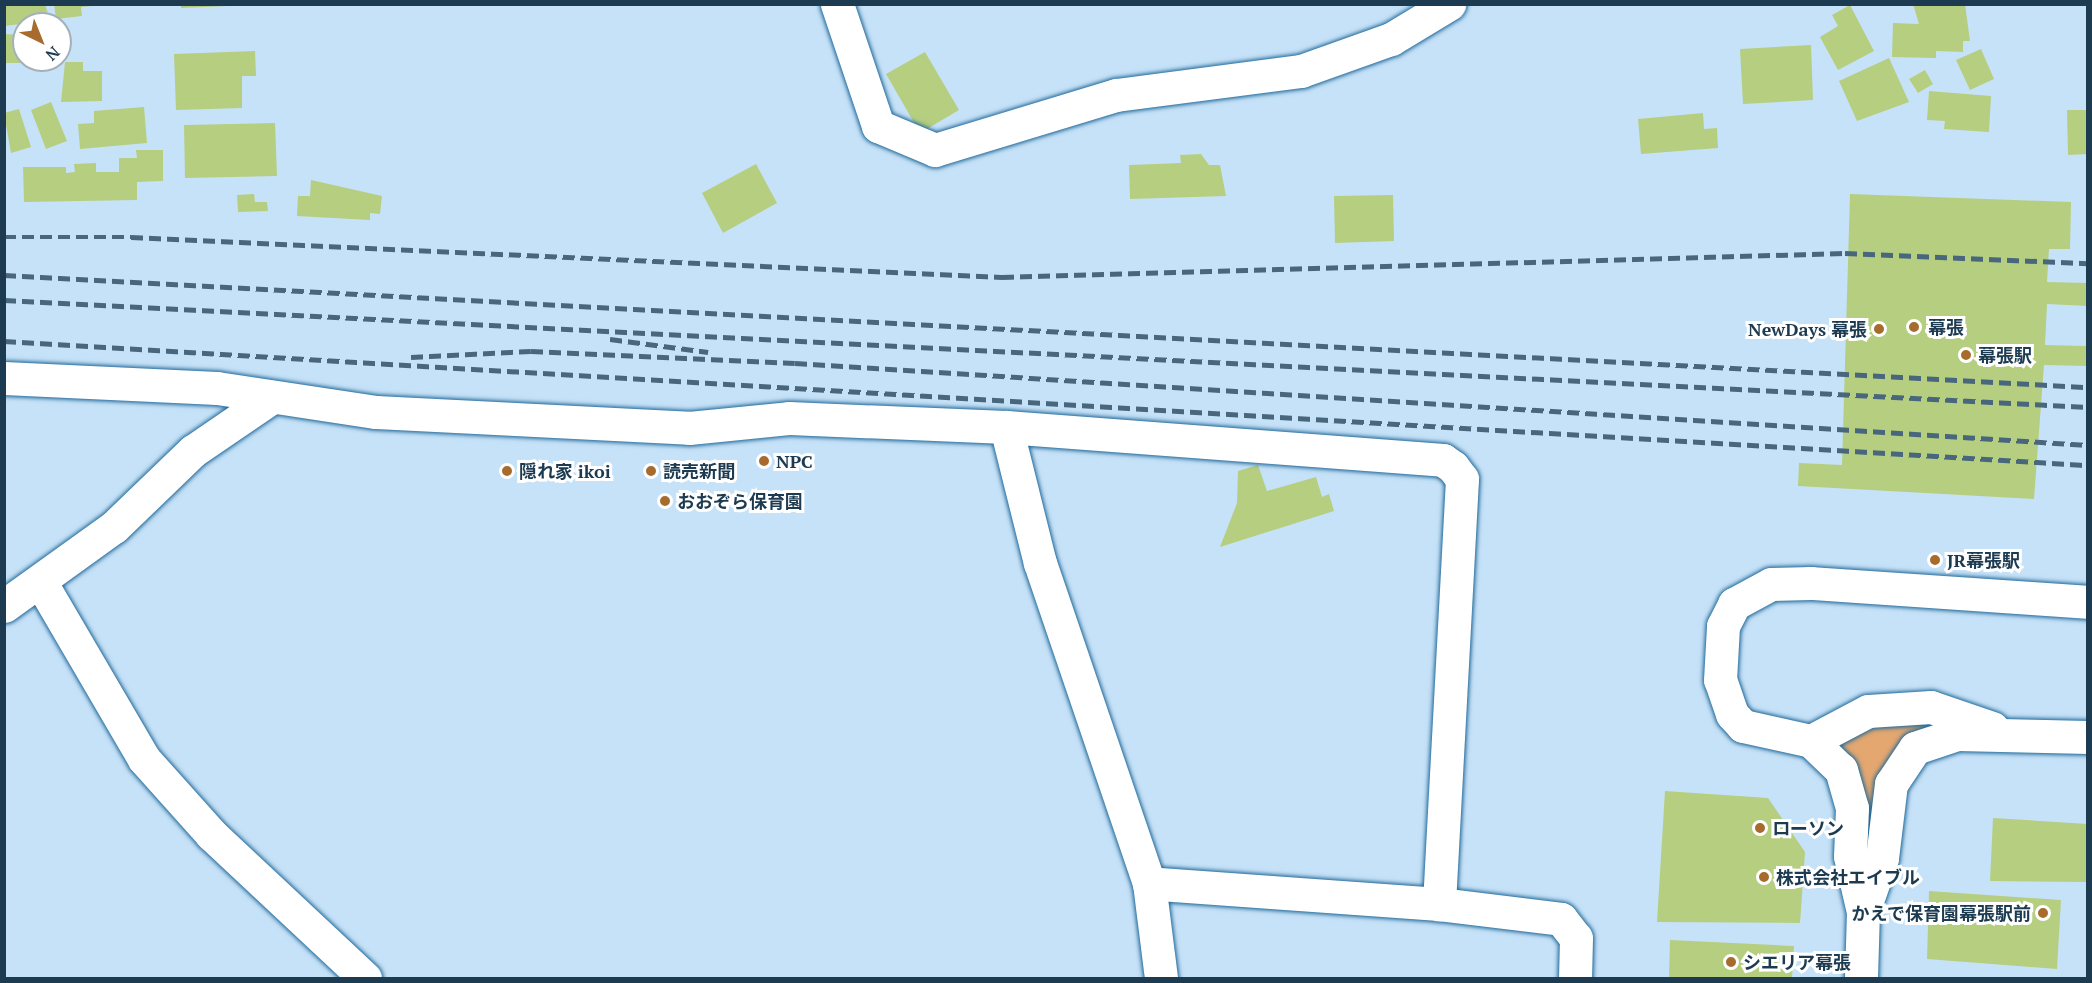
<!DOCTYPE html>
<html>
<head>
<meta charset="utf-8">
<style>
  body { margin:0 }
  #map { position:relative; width:2092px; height:983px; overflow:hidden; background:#c6e2f8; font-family:"PT Serif","Noto Sans JP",serif }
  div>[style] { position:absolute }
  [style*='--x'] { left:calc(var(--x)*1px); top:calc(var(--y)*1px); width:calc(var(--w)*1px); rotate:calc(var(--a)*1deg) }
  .green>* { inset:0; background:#e4a770 }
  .building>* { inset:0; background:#b6ce80 }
  .roads { filter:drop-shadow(0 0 2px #20699a) drop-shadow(0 0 2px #20699a) }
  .minor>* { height:33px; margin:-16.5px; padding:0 16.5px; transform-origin:16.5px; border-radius:16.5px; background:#fff }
  .rail>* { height:4.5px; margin-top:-2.25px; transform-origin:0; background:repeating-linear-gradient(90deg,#48667c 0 12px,transparent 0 18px) }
  .dots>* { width:16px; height:16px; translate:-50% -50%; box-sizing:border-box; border:3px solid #fff; border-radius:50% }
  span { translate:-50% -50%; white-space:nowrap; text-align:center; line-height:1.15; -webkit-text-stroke:6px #fff; paint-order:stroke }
  .poi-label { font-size:18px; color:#1c3a50; font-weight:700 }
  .left { translate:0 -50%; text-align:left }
  .right { translate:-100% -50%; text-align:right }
  .frame { position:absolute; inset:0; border:6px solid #1c3a50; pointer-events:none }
  .north { position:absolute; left:12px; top:12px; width:60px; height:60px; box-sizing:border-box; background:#fff; border:2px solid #a4b0b9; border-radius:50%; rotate:137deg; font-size:16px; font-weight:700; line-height:24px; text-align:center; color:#1c3a50 }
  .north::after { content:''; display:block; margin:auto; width:21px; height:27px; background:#a76b2e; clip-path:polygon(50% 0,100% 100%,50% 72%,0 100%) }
</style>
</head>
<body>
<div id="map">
  <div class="green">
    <div style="clip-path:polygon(1877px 722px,1924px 723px,1929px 730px,1872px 865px,1837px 753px,1844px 741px)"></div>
  </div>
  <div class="building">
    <div style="clip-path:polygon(4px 4px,45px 4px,50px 20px,5px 26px)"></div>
    <div style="clip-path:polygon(54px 4px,91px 4px,91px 6px,81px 7px,82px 16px,56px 19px)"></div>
    <div style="clip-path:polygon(181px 4px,227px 4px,227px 6px,181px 8px)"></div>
    <div style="clip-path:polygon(1913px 4px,1965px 4px,1970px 41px,1963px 41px,1963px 52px,1936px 51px,1936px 58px,1892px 57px,1893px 23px,1919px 24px)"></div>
    <div style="clip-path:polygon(1850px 5px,1874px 51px,1838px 70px,1820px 37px,1838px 26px,1832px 15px)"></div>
    <div style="clip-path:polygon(4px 34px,24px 35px,24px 63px,4px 63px)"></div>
    <div style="clip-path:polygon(1811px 45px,1813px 100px,1743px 104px,1740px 49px)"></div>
    <div style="clip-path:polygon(1981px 49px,1994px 79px,1970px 90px,1956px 60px)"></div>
    <div style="clip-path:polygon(255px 51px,256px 76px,242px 76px,242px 108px,176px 110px,174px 54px)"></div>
    <div style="clip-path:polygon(925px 52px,959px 110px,920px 133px,886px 74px)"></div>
    <div style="clip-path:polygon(1889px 58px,1909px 102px,1857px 121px,1839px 81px)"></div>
    <div style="clip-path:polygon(65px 62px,83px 62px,83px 71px,102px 71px,102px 101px,61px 102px)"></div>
    <div style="clip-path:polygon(1925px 70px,1933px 84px,1918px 93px,1909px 79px)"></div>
    <div style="clip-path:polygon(1929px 91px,1991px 96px,1989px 132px,1944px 129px,1945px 121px,1927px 120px)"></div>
    <div style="clip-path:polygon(51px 102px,67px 141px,46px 149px,31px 110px)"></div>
    <div style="clip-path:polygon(144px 107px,147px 143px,80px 149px,78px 124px,94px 123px,94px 111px)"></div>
    <div style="clip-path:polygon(19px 109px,31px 147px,11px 153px,4px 113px)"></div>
    <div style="clip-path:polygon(2067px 110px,2088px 110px,2088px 154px,2068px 155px)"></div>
    <div style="clip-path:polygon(1703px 113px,1704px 129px,1717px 128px,1718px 148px,1641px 154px,1638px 119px)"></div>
    <div style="clip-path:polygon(275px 123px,277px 176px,185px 178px,184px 125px)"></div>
    <div style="clip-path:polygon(136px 150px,163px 150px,163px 181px,137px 182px,137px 200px,24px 202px,23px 167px,66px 167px,66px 173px,75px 172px,74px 164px,96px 163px,96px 172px,119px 172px,119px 158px,137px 158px)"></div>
    <div style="clip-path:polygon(1201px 154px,1209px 165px,1220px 165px,1226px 196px,1130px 199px,1129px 165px,1181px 163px,1180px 155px)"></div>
    <div style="clip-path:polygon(756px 164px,777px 203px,723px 233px,702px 193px)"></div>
    <div style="clip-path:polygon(311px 180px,382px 196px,380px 214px,370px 213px,370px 220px,297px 216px,298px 196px,310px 196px)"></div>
    <div style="clip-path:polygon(254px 194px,255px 202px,267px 202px,268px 211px,238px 212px,237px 195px)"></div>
    <div style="clip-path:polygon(1850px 194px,2071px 202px,2070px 249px,2049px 249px,2047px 282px,2088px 283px,2088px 306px,2047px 304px,2045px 345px,2088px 346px,2088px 366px,2044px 365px,2034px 499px,1798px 486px,1799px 463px,1842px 465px)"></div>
    <div style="clip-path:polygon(1393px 195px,1394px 241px,1335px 243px,1334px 196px)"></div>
    <div style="clip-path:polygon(1258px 465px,1267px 491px,1316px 477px,1322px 497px,1329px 494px,1334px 511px,1220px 547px,1237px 503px,1238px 471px)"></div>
    <div style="clip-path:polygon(1665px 791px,1768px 798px,1805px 852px,1800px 923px,1657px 922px)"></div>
    <div style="clip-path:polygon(1993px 818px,2088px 824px,2088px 882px,1990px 881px)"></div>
    <div style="clip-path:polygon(1929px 891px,2061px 900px,2057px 969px,1927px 959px)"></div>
    <div style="clip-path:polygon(1670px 940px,1794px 946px,1792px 978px,1669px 978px)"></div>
  </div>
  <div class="roads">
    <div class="minor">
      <div style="--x:837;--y:4;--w:129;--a:71.4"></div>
      <div style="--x:878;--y:126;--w:62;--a:22.8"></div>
      <div style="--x:935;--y:150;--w:189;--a:-16.9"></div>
      <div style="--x:1116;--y:95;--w:187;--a:-7.4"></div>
      <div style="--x:1301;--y:71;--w:96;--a:-19.6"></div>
      <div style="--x:1391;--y:39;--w:68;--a:-31.1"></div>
      <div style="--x:4;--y:378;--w:213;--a:2.7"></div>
      <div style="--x:217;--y:388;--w:161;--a:8.6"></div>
      <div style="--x:376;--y:412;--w:313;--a:2.9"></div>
      <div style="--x:689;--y:428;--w:100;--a:-5.7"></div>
      <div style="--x:789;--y:418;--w:217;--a:2.4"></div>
      <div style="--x:1006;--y:427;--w:438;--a:4.3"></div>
      <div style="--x:1443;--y:460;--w:12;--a:35"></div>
      <div style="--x:1453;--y:467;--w:15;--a:53"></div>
      <div style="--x:1462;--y:479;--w:426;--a:93.1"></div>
      <div style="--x:1439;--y:904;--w:291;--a:-175.9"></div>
      <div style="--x:1006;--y:427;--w:140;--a:76"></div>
      <div style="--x:1040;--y:563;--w:338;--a:71.2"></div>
      <div style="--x:1149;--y:883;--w:96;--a:82.8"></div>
      <div style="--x:40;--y:581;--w:206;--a:59.7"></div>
      <div style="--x:144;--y:759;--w:101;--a:48.2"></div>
      <div style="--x:211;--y:834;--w:211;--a:43.1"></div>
      <div style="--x:4;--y:606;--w:135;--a:-35.7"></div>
      <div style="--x:114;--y:527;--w:110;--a:-43.9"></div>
      <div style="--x:193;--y:451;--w:96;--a:-34.4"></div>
      <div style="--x:1811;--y:741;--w:64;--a:-27.8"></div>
      <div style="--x:1868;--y:711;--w:63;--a:-3.6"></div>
      <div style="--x:1931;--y:707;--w:65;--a:19"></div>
      <div style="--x:1439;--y:904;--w:123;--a:7"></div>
      <div style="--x:1561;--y:919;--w:24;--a:52"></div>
      <div style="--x:1576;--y:938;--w:40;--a:91.4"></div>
      <div style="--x:1863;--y:912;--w:57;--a:-70.6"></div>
      <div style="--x:1882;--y:858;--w:75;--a:-83.1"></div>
      <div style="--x:1891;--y:784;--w:43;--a:-56.3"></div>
      <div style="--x:1915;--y:748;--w:44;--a:-18.4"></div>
      <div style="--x:1957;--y:734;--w:131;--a:1.3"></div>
      <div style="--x:1861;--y:978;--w:66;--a:-88.3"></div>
      <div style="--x:1863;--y:912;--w:57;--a:-103.1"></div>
      <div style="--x:1850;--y:856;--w:48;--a:-87.6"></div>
      <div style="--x:1852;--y:808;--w:40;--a:-106"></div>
      <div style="--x:1841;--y:770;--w:42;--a:-136"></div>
      <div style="--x:1811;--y:741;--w:70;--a:-167.6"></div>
      <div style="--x:1743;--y:726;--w:16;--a:-133"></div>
      <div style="--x:1732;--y:714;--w:36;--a:-109"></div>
      <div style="--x:1720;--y:680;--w:54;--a:-86.8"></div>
      <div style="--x:1723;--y:626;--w:25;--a:-63"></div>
      <div style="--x:1734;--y:604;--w:42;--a:-28.4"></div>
      <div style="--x:1771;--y:584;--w:40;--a:-1.4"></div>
      <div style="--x:1811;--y:583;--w:278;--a:3.9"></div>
    </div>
  </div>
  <div class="rail">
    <div style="--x:4;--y:237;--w:127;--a:0"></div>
    <div style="--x:131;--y:237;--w:872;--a:2.63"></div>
    <div style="--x:1002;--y:277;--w:843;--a:-1.63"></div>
    <div style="--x:1845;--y:253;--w:243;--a:2.4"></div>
    <div style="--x:4;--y:275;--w:2087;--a:3.08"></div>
    <div style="--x:4;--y:300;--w:2087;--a:2.94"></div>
    <div style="--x:610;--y:339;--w:99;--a:7.6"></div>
    <div style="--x:4;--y:341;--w:2088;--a:3.41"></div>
    <div style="--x:411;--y:357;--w:120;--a:-2.9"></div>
    <div style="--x:531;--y:351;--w:264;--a:2.6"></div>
    <div style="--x:795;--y:363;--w:1296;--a:3.63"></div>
  </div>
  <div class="dots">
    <div style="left:1914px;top:327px;background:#a76b2e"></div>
    <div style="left:1879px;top:329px;background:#a76b2e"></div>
    <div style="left:1966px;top:355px;background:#a76b2e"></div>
    <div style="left:764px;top:461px;background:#a76b2e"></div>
    <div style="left:507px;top:471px;background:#a76b2e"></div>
    <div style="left:651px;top:471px;background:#a76b2e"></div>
    <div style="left:665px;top:501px;background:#a76b2e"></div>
    <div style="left:1935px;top:560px;background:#a76b2e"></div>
    <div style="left:1760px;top:828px;background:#a76b2e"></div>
    <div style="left:1764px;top:877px;background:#a76b2e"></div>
    <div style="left:2043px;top:913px;background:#a76b2e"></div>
    <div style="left:1731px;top:962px;background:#a76b2e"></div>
  </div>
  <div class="poi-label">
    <span class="left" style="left:1928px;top:327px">幕張</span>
    <span class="right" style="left:1867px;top:329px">NewDays 幕張</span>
    <span class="left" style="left:1978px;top:355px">幕張駅</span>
    <span class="left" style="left:776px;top:461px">NPC</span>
    <span class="left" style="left:519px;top:471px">隠れ家 ikoi</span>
    <span class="left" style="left:663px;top:471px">読売新聞</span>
    <span class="left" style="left:677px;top:501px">おおぞら保育園</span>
    <span class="left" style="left:1947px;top:560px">JR幕張駅</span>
    <span class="left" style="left:1772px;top:828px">ローソン</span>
    <span class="left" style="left:1776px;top:877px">株式会社エイブル</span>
    <span class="right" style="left:2031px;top:913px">かえで保育園幕張駅前</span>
    <span class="left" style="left:1743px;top:962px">シエリア幕張</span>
  </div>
  <div class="frame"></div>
  <div class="north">N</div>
</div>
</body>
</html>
